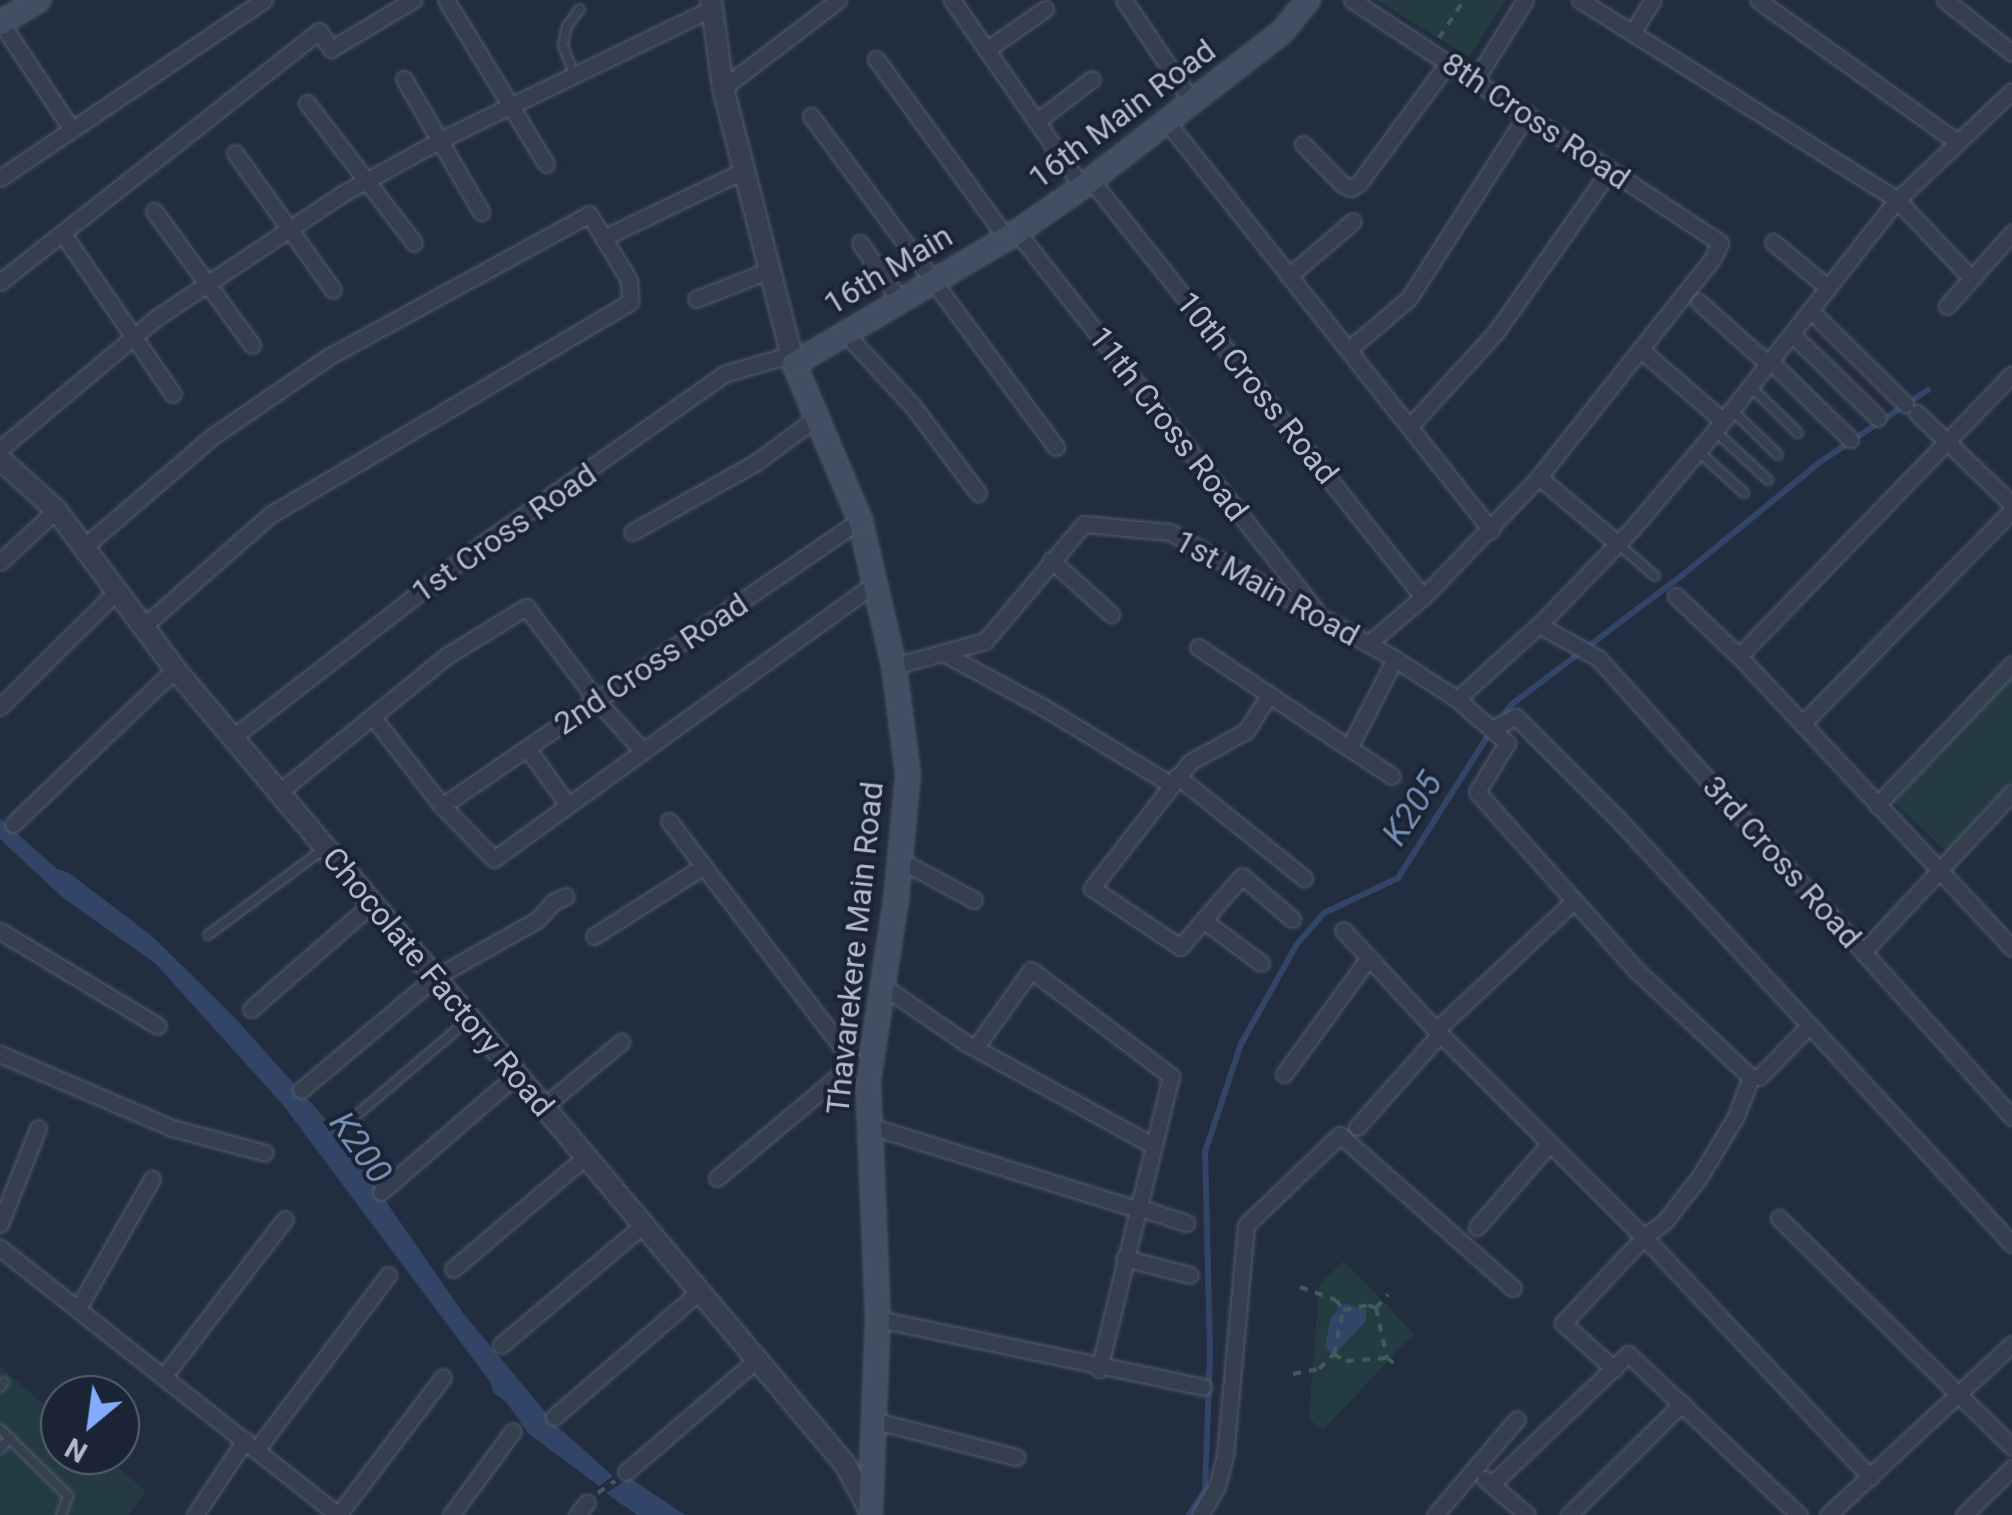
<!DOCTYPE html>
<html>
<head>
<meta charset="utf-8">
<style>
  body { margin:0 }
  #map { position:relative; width:2012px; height:1515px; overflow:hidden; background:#222d40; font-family:Roboto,sans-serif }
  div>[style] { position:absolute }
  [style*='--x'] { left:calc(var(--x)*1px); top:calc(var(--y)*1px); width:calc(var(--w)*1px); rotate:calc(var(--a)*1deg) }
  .green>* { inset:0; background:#243c41 }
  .water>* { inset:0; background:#324567 }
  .stream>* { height:6px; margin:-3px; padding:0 3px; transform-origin:3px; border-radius:3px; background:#324567 }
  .path>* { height:4px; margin-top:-2px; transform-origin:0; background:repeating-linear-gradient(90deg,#42595e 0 8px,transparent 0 16px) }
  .roads { filter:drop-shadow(0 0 2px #545d6e) drop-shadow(0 0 2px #545d6e) }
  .service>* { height:8px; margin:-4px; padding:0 4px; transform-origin:4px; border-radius:4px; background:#363f50 }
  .minor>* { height:15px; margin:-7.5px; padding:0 7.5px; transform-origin:7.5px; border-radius:7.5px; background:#363f50 }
  .tertiary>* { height:20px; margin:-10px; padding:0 10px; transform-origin:10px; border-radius:10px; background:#363f50 }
  .secondary>* { height:22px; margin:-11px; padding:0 11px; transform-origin:11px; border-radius:11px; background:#444e63 }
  span { translate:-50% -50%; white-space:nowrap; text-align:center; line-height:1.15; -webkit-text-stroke:8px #1b2435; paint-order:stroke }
  .street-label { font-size:32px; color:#b2bacb }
  .water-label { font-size:35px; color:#778eb5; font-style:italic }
  .north { position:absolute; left:40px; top:1375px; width:100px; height:100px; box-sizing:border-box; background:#1b2435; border:2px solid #576071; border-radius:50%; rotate:209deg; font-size:28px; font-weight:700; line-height:40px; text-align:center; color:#b2bacb }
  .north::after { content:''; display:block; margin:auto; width:35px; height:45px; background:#83acff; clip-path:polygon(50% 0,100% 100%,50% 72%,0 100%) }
</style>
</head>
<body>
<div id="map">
  <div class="green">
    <div style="clip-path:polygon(1376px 0,1506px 0,1469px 57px)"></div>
    <div style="clip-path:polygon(2012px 672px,2012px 782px,1947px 852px,1892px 801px)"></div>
    <div style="clip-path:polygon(1344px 1261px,1414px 1334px,1323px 1430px,1309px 1419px,1319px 1285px)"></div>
    <div style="clip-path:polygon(0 1367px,60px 1418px,60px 1455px,103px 1455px,146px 1491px,128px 1515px,0 1515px)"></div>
  </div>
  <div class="water">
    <div style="clip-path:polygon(0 818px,57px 869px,69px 873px,152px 936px,234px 1017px,340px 1135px,463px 1313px,557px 1426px,613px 1476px,599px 1486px,529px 1434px,506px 1402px,493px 1392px,491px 1383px,283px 1105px,155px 963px,62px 897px,0 839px)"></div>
    <div style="clip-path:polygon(1344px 1303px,1367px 1310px,1365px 1322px,1333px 1356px,1325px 1347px,1327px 1336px,1331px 1318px)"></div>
    <div style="clip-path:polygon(630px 1478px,685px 1515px,637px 1515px,606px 1493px)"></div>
  </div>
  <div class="stream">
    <div style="--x:1499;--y:721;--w:21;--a:-53"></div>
    <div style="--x:1512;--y:704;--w:211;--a:-37.1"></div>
    <div style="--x:1680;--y:577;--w:181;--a:-39.4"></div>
    <div style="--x:1820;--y:462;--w:130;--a:-33.7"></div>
    <div style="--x:1189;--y:1515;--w:30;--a:-57"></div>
    <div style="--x:1205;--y:1490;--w:138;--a:-87.9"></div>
    <div style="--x:1210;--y:1352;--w:200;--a:-91.4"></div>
    <div style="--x:1205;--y:1152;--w:114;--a:-71.6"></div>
    <div style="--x:1241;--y:1044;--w:115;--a:-60.8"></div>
    <div style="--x:1297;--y:944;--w:41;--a:-48.9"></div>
    <div style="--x:1324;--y:913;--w:82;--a:-25.3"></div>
    <div style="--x:1398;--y:878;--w:174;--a:-57.7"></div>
  </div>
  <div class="path">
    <div style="--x:1439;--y:38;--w:45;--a:-56.7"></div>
    <div style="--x:1300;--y:1287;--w:38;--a:20"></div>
    <div style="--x:1336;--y:1300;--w:12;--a:55"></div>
    <div style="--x:1343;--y:1310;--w:25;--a:-11"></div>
    <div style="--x:1368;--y:1305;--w:9;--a:21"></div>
    <div style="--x:1376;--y:1308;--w:51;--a:77.6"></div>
    <div style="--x:1376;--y:1308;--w:18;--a:-49"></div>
    <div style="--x:1334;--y:1354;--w:45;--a:-78.4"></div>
    <div style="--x:1293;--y:1374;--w:26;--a:-11"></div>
    <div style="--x:1319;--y:1369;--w:21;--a:-45"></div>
    <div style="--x:1334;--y:1354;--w:14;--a:30"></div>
    <div style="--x:1346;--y:1361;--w:41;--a:-4.2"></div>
    <div style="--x:1387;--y:1358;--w:14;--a:36"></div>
    <div style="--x:598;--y:1493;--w:21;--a:-35"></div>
  </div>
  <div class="roads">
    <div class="service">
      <div style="--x:574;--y:74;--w:31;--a:-111"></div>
      <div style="--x:563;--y:45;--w:19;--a:-78"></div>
      <div style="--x:567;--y:26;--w:21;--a:-53"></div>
      <div style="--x:1751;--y:387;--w:66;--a:44.4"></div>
      <div style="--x:1732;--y:410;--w:64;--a:44.4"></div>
      <div style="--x:1716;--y:432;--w:71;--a:42.7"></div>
      <div style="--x:1699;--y:452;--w:61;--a:42.3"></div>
      <div style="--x:1618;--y:544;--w:49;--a:40.9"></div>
      <div style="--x:208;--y:935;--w:146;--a:-36.6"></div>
      <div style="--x:359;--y:1113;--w:145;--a:-40.5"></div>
      <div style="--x:0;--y:1387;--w:6;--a:-51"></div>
      <div style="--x:0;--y:1429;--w:95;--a:44.6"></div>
      <div style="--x:68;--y:1496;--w:20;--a:110"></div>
      <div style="--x:0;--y:1449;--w:15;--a:-48"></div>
    </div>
    <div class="minor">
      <div style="--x:446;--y:0;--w:192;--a:58.6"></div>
      <div style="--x:952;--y:0;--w:228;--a:55.2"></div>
      <div style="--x:1124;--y:0;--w:124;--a:56.2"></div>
      <div style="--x:1352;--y:0;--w:441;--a:33.4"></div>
      <div style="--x:1720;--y:243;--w:17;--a:115"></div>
      <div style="--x:1713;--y:258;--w:280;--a:128.5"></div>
      <div style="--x:1539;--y:477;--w:167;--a:134"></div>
      <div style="--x:1423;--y:597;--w:71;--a:139.6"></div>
      <div style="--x:1580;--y:0;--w:375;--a:32.2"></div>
      <div style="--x:1897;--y:200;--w:106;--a:46.5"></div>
      <div style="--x:1758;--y:0;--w:244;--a:35.5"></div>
      <div style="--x:1945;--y:0;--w:85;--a:38.3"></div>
      <div style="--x:1;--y:23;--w:128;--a:56.4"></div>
      <div style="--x:1632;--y:33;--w:39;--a:-58"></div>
      <div style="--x:986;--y:50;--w:72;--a:-34.8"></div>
      <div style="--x:876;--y:59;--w:220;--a:53.9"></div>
      <div style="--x:404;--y:79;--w:154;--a:59.9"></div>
      <div style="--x:1476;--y:79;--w:93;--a:-58.2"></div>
      <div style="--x:723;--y:88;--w:145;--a:-37.4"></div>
      <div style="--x:307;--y:103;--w:176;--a:52.6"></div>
      <div style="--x:811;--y:116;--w:412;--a:53.5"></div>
      <div style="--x:1037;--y:121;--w:69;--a:-37.4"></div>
      <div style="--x:1167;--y:122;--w:521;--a:51.55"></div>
      <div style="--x:1303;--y:144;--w:57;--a:45.7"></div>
      <div style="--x:1343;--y:185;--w:9;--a:21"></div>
      <div style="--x:1351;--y:188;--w:9;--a:-32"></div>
      <div style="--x:1359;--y:183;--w:151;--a:-53.4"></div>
      <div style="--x:235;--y:153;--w:168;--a:54.4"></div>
      <div style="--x:0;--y:178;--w:318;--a:-34"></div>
      <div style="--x:1091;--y:180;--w:533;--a:51.47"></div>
      <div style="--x:154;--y:211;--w:166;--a:53.8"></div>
      <div style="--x:1017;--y:232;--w:481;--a:51.7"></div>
      <div style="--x:63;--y:234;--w:194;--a:55.5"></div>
      <div style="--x:603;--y:238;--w:157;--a:-25.7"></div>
      <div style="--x:1773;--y:242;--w:72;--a:39.9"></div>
      <div style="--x:860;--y:243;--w:70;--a:55.4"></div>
      <div style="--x:1289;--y:276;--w:84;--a:-40.7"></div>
      <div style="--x:0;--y:282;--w:406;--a:-38.2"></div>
      <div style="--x:319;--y:31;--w:22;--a:56"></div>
      <div style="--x:331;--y:49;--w:96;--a:-30.9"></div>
      <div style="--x:696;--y:299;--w:79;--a:-21.4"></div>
      <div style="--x:1699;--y:302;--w:93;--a:41.9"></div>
      <div style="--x:1947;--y:306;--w:98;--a:-48.3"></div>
      <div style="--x:1810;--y:310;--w:134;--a:44.7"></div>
      <div style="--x:845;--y:333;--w:98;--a:47.1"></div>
      <div style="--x:912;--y:405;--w:110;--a:53.1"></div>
      <div style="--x:1792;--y:334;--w:120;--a:44.3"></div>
      <div style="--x:1640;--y:349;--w:110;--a:40.9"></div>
      <div style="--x:1348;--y:350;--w:80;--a:-40.4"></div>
      <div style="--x:1409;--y:298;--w:219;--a:-57.3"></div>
      <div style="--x:1770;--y:361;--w:112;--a:44.3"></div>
      <div style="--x:1917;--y:413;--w:132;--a:43.8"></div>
      <div style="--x:1409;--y:427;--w:129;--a:-47.5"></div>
      <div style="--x:1496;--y:332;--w:198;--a:-54.9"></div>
      <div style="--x:0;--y:449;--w:204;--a:-40"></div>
      <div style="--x:156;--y:318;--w:224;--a:-33.7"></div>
      <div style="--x:342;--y:194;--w:114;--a:-28.8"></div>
      <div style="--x:442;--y:139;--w:299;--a:-25.8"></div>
      <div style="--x:1539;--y:477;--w:104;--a:40.3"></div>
      <div style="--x:632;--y:532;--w:141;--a:-29.3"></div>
      <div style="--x:755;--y:463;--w:76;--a:-36.4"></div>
      <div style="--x:85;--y:546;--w:169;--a:-40.7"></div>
      <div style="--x:213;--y:436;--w:142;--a:-34.4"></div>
      <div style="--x:330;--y:356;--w:295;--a:-28.7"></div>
      <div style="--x:589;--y:214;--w:77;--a:58.8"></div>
      <div style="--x:629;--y:280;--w:22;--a:87"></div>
      <div style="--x:630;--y:302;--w:417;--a:149.4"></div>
      <div style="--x:271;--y:514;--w:169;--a:138.6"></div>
      <div style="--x:1051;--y:560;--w:81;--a:42"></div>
      <div style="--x:0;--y:562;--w:76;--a:-42.9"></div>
      <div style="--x:1676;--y:596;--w:87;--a:43.6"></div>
      <div style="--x:1739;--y:656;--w:400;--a:46.9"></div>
      <div style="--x:1539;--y:625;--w:68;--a:29.2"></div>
      <div style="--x:1598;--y:658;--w:618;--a:47.95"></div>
      <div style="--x:1198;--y:647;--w:182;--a:33.8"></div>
      <div style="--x:1349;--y:748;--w:100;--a:-62.7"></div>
      <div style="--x:945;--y:654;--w:111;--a:28.4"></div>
      <div style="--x:1043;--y:707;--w:149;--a:31.2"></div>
      <div style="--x:1739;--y:656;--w:392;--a:-45.9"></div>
      <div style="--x:894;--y:666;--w:94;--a:-15.4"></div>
      <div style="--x:985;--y:641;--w:153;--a:-49.8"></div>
      <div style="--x:1084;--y:524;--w:86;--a:5.3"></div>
      <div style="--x:1170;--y:532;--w:258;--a:29.4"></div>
      <div style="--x:1395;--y:659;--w:74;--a:32.8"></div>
      <div style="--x:1457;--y:699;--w:67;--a:41.3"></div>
      <div style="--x:1507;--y:743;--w:57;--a:121.5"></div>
      <div style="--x:1477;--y:792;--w:237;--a:48.2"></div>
      <div style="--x:1635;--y:969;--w:158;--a:43"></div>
      <div style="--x:1751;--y:1077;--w:8;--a:0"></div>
      <div style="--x:1759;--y:1077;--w:71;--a:-45.6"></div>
      <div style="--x:1269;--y:695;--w:43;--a:122.6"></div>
      <div style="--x:1246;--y:731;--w:64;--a:151"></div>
      <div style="--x:1190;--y:762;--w:160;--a:127.9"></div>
      <div style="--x:1092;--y:888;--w:106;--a:33.8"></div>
      <div style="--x:1180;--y:947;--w:94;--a:-48.9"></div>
      <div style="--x:1242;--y:876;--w:66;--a:40.7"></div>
      <div style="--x:1457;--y:699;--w:110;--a:-42.1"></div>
      <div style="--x:1539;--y:625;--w:134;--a:-45.9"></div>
      <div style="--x:1632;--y:529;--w:128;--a:-49.7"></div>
      <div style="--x:1715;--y:431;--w:294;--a:-51.8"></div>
      <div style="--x:1897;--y:200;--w:158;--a:-43.5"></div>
      <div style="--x:0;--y:707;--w:163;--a:-44.8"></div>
      <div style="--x:372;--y:716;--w:114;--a:52.1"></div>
      <div style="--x:442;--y:806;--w:74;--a:45.5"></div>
      <div style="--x:494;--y:859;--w:470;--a:-35.9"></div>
      <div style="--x:1802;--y:724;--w:300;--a:-45.5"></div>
      <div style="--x:1491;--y:729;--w:28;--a:-26"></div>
      <div style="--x:1516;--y:717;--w:146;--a:45"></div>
      <div style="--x:1619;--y:820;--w:578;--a:47.17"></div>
      <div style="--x:232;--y:738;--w:320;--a:-37.8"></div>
      <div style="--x:485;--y:542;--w:292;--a:-35.1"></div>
      <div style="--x:724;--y:374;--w:71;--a:-16.4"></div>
      <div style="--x:527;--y:748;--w:70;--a:54.3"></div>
      <div style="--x:1349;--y:748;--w:51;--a:33.1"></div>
      <div style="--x:1177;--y:776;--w:163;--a:38.8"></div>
      <div style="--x:278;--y:793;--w:219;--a:-39.1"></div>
      <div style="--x:448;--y:655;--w:92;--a:-31.6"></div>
      <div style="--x:526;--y:607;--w:119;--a:52.8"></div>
      <div style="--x:598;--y:702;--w:65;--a:47.5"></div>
      <div style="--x:1877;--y:805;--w:195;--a:-46.2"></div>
      <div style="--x:442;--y:806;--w:506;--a:-34.38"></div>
      <div style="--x:669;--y:821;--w:327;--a:52.6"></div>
      <div style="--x:13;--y:824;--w:224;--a:-43.7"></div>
      <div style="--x:900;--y:860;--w:84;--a:28.4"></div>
      <div style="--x:1203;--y:920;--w:72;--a:36.6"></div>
      <div style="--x:1343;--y:930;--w:137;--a:47.1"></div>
      <div style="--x:1436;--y:1030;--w:189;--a:-43.1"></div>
      <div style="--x:0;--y:931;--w:184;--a:31"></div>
      <div style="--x:594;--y:936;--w:130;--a:-32.5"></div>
      <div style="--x:1863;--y:952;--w:218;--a:-46.9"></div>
      <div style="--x:880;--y:984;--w:104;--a:34.5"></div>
      <div style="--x:966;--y:1043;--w:214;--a:28.7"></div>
      <div style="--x:251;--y:1009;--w:160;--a:-41"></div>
      <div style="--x:1436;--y:1030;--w:293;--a:44.9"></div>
      <div style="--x:1644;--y:1237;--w:26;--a:-37"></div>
      <div style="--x:1665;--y:1221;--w:57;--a:-52.1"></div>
      <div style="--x:1700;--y:1176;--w:70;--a:-59"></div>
      <div style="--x:1736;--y:1116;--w:42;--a:-69"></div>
      <div style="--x:975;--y:1048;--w:96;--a:-54.3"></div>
      <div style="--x:1031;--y:970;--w:176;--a:37.1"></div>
      <div style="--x:1171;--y:1076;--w:302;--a:103.8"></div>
      <div style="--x:0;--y:1054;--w:187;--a:23.3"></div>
      <div style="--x:172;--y:1128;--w:96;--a:15"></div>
      <div style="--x:1284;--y:1074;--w:144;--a:-53.8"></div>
      <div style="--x:301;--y:1090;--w:174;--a:-40.1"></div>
      <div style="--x:434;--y:978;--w:118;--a:-29.4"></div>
      <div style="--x:537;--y:920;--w:24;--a:-48"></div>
      <div style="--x:553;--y:902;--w:14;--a:-25"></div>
      <div style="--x:543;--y:1107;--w:102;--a:-39.8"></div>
      <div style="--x:867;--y:1125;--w:283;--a:17.3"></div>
      <div style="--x:1357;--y:1127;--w:125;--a:-48.3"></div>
      <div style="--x:717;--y:1178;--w:179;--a:-40"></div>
      <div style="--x:381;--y:1192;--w:179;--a:-40.9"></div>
      <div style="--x:1138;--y:1207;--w:51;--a:18.4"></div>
      <div style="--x:1779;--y:1218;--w:327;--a:44.5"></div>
      <div style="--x:0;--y:1224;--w:103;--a:-68.4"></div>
      <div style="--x:1477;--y:1227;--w:111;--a:-49"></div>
      <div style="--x:0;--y:1248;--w:431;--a:38.3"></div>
      <div style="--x:338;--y:1515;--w:173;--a:-52.7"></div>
      <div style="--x:1124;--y:1258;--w:68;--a:14.4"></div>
      <div style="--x:453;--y:1269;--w:173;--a:-40.3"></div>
      <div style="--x:78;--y:1308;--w:149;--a:-60.2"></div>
      <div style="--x:878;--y:1319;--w:332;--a:11.8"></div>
      <div style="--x:501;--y:1345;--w:186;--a:-40.2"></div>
      <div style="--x:1614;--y:1369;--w:69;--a:-138"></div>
      <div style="--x:1563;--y:1323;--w:118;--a:-46.7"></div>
      <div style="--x:1644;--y:1237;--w:330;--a:46.7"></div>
      <div style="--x:164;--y:1376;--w:198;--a:-52.4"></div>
      <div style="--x:554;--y:1417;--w:191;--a:-40.8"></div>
      <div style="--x:876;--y:1421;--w:145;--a:14.4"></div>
      <div style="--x:257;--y:1449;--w:218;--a:-53"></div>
      <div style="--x:626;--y:1472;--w:172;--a:-40.7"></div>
      <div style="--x:1485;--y:1479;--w:55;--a:40.6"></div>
      <div style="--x:1493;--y:1483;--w:187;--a:-43.7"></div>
      <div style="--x:1628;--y:1354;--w:235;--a:43.3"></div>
      <div style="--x:195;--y:1515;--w:90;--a:-56.3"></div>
      <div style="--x:451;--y:1515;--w:104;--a:-53.6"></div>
      <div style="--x:577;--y:1515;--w:16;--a:-52"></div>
      <div style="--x:1200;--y:1515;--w:33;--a:-59"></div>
      <div style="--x:1217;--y:1487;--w:32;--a:-76"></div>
      <div style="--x:1225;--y:1456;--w:232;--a:-84.8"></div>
      <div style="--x:1246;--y:1225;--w:130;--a:-43.8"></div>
      <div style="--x:1340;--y:1135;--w:231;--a:41.5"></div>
      <div style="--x:1435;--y:1515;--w:126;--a:-49.5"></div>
      <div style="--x:1569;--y:1515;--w:159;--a:-44.7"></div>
      <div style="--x:1828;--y:1515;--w:251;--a:-42.9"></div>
      <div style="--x:1964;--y:1515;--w:67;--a:-44.4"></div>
    </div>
    <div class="tertiary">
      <div style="--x:711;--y:0;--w:89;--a:82.2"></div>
      <div style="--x:723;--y:88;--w:285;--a:75.6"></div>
      <div style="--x:0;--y:459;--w:76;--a:42.3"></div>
      <div style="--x:56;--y:510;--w:199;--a:53.2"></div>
      <div style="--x:175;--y:669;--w:1040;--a:49.88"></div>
      <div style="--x:845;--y:1464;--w:53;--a:62"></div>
    </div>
    <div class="secondary">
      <div style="--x:0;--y:23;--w:45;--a:-30.5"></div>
      <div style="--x:870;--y:1515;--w:196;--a:-87.7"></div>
      <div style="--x:878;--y:1319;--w:238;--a:-92.4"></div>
      <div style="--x:868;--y:1081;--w:182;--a:-81.2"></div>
      <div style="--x:896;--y:901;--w:128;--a:-84.6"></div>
      <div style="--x:908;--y:774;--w:109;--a:-97.4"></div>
      <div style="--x:894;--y:666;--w:150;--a:-103.1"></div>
      <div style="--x:860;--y:520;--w:169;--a:-112.9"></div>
      <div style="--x:794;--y:364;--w:259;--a:-30.6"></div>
      <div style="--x:1017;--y:232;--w:79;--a:-34.7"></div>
      <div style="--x:1082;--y:187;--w:253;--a:-37.8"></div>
      <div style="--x:1282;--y:32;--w:41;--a:-50.9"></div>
    </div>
  </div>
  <div class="street-label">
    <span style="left:1122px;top:114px;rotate:-37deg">16th Main Road</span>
    <span style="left:1536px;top:121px;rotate:34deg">8th Cross Road</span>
    <span style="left:888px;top:270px;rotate:-31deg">16th Main</span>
    <span style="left:1257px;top:388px;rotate:51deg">10th Cross Road</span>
    <span style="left:1168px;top:424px;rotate:52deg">11th Cross Road</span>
    <span style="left:504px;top:533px;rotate:-35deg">1st Cross Road</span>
    <span style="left:1267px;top:588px;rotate:29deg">1st Main Road</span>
    <span style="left:651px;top:664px;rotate:-34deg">2nd Cross Road</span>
    <span style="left:1782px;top:862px;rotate:48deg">3rd Cross Road</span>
    <span style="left:855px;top:948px;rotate:-84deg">Thavarekere Main Road</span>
    <span style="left:438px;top:982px;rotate:50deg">Chocolate Factory Road</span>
  </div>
  <div class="water-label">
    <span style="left:1413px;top:809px;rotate:-57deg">K205</span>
    <span style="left:360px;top:1148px;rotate:54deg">K200</span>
  </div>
  <div class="north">N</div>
</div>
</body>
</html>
